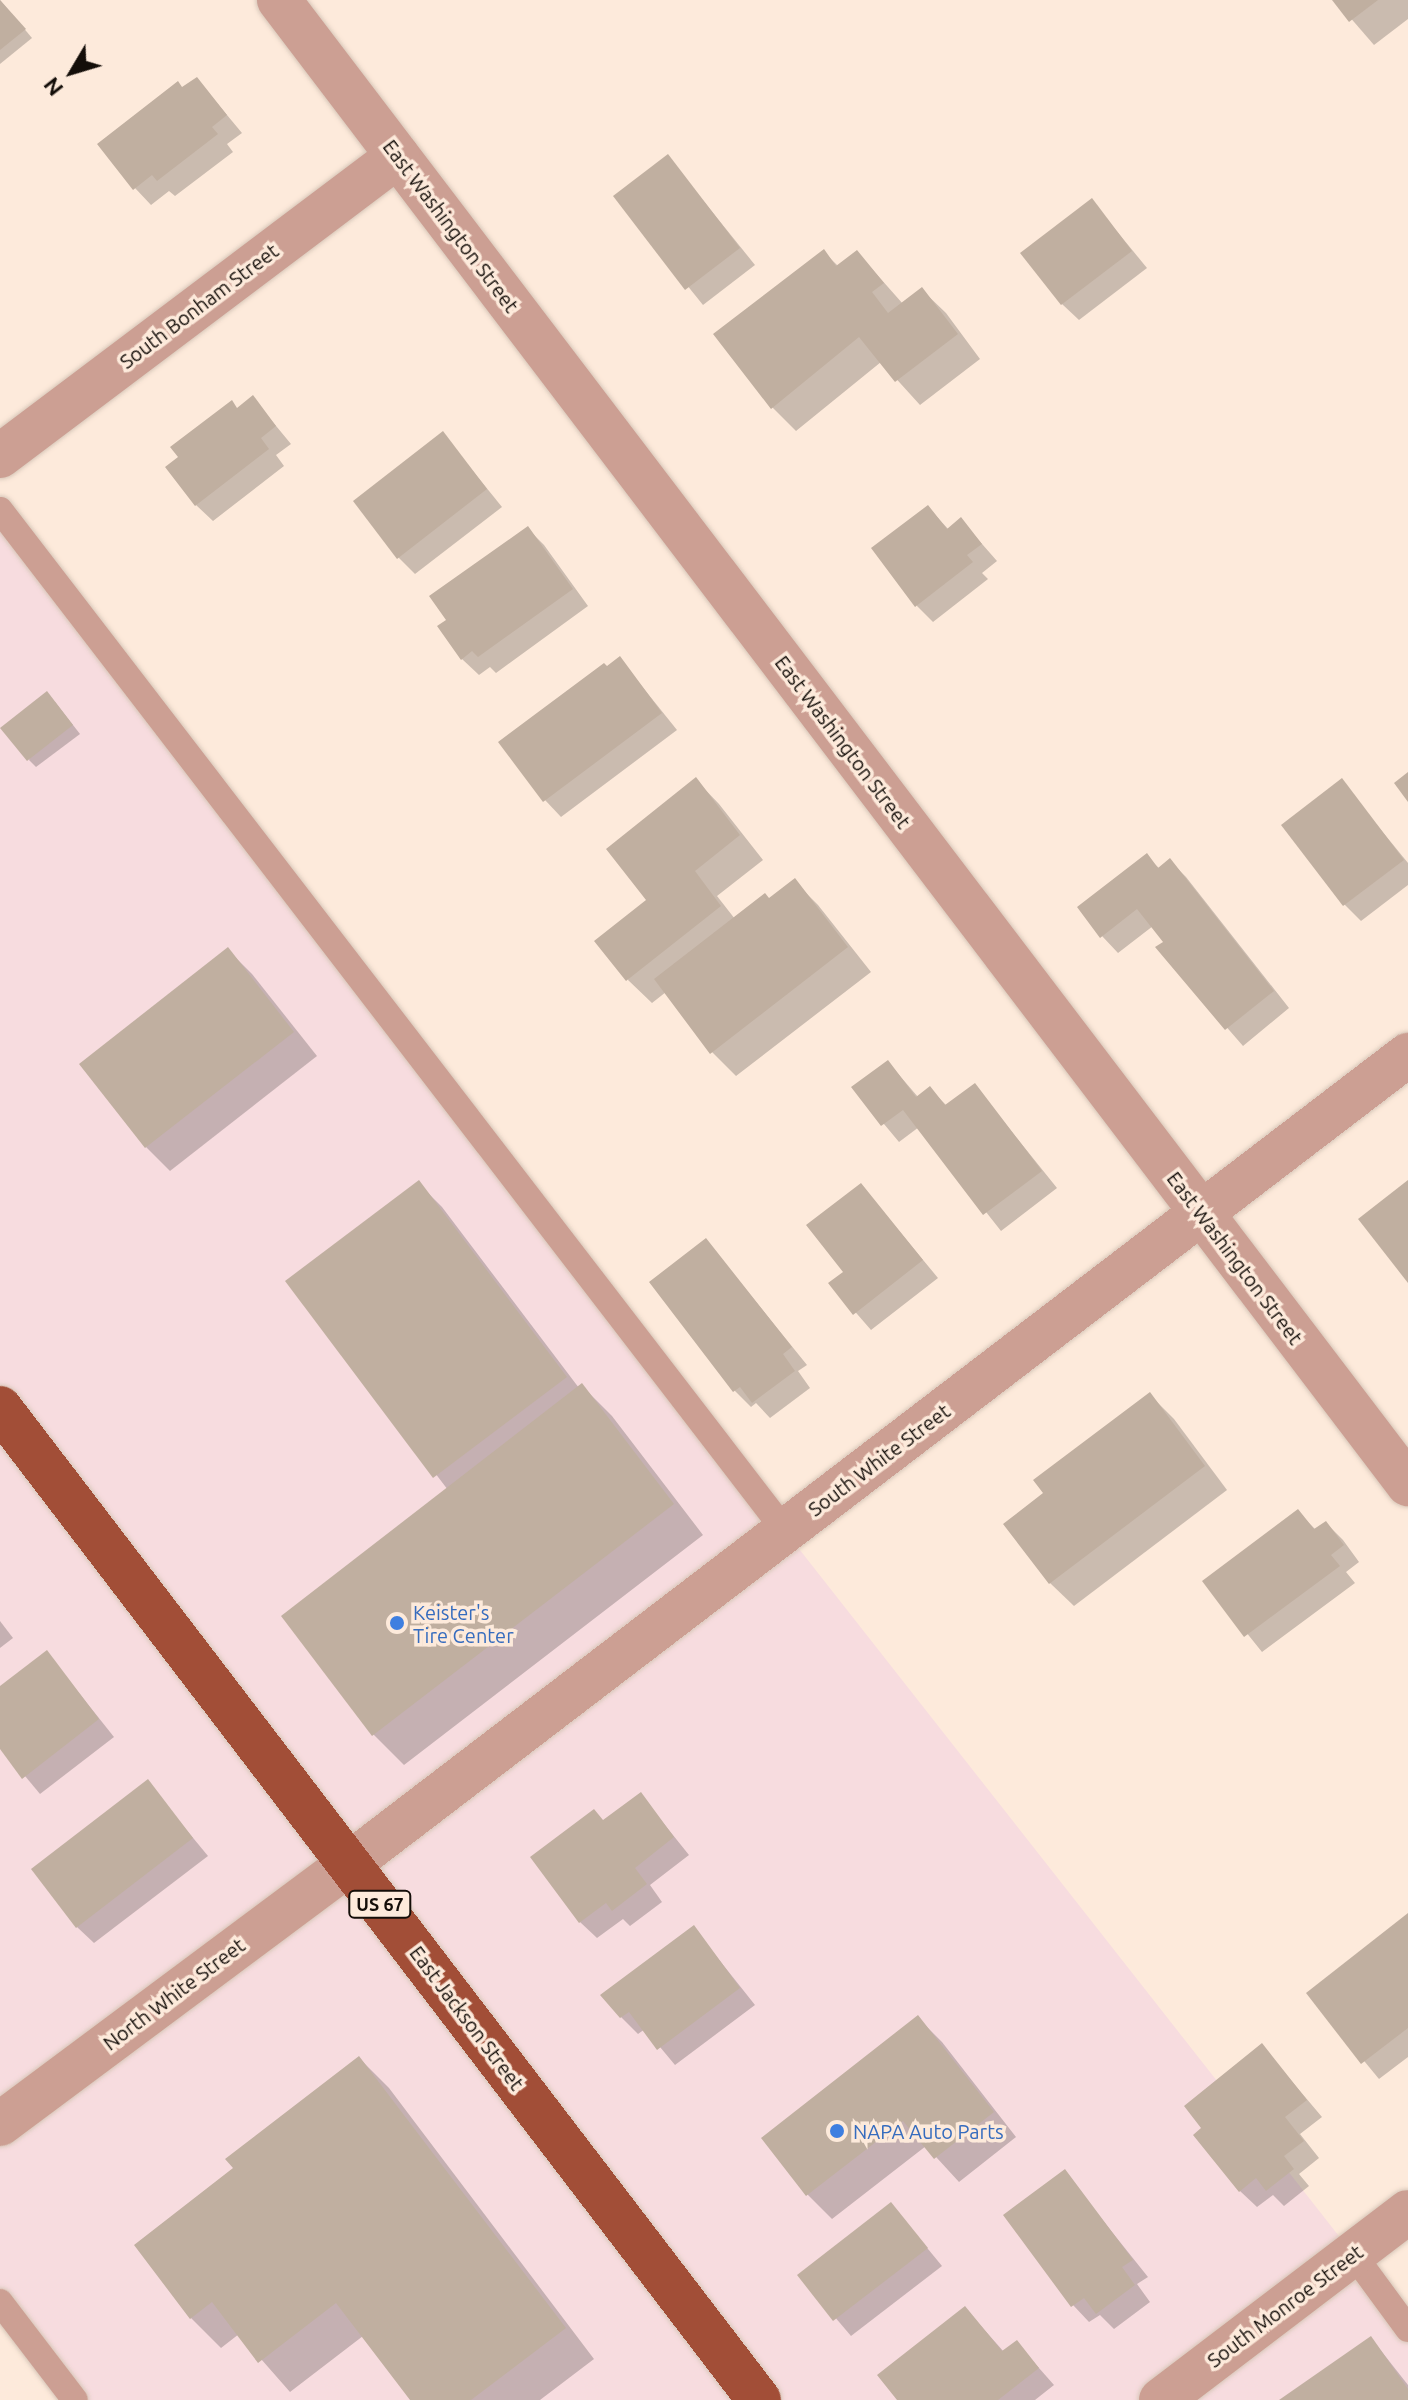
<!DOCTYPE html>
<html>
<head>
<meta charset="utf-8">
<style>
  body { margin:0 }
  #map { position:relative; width:1408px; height:2400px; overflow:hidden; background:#fdeadb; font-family:Ubuntu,sans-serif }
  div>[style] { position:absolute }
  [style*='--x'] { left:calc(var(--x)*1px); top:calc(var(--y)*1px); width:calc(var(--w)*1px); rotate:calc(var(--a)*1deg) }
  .commercial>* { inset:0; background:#f7dcdf }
  .shadow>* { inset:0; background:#0003 }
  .building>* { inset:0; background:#c0afa0 }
  .roads { filter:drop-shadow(0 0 2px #d8c7b9) drop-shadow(0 0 2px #d8c7b9) }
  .service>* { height:26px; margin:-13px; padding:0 13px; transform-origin:13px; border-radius:13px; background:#cc9f93 }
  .minor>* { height:44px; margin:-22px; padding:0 22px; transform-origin:22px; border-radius:22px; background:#cc9f93 }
  .trunk>* { height:44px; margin:-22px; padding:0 22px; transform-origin:22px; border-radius:22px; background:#a24e37 }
  .dots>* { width:22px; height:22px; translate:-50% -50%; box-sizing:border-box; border:4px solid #fdeadb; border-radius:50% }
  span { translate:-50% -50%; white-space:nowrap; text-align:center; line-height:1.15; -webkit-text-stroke:7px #fdeadb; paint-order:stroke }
  .shield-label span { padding:2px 6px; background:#fdeadb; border:2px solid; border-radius:6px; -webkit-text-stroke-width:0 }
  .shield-label { font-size:18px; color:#140e09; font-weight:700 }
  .street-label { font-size:20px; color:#140e09 }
  .shop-label { font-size:20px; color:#366cbe }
  .left { translate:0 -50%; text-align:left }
  .north { position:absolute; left:32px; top:32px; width:80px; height:80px; -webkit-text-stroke:6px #fdeadb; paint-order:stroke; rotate:232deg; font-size:22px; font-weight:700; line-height:32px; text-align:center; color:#140e09 }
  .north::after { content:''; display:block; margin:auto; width:28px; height:36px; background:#140e09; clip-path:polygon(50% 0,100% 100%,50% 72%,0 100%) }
</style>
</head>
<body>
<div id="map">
  <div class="commercial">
    <div style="clip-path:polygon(0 510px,785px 1531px,1353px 2254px,1408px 2329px,1408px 2400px,75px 2400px,0 2302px)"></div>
  </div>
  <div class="shadow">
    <div style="clip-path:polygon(0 0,32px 38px,0 64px)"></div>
    <div style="clip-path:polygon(1335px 0,1408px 0,1408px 19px,1374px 45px)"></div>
    <div style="clip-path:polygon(197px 79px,242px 133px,227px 144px,233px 152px,175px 196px,169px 191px,151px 205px,135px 188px,183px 89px)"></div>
    <div style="clip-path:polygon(668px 157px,755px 265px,703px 305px,616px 197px)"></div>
    <div style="clip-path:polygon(1092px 201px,1147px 268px,1079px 320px,1062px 304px)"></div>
    <div style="clip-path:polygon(824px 252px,838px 266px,857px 252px,903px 304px,922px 290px,946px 313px,980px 359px,920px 405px,881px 362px,796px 431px,772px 407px)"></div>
    <div style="clip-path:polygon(253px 398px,291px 444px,276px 455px,284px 466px,213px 521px,196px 505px,238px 410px)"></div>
    <div style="clip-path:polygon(443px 434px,502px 507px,415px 574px,398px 557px)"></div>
    <div style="clip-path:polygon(928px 507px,949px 530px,961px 520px,997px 561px,982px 573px,988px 579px,933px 622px,917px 606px)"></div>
    <div style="clip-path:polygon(528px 529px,544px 545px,588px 606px,496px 673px,490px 667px,479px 675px,462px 659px,449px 620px)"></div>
    <div style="clip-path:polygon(620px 659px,677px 730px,561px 817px,545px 800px)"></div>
    <div style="clip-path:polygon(55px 702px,80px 734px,36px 767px,29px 760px)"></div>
    <div style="clip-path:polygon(696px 780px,719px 804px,763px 860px,717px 896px,735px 919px,769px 901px,794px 881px,818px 905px,871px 972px,736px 1076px,712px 1052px,666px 992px,652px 1003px,628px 980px,649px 901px)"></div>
    <div style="clip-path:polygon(1341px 781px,1408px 863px,1408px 885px,1361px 921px,1344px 904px)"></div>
    <div style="clip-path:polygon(1146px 856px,1160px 869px,1170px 861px,1186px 877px,1289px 1008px,1243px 1046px,1158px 948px,1165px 942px,1153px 926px,1118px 953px,1102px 936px)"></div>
    <div style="clip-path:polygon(228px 950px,252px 974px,317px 1056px,170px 1171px,146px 1147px)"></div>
    <div style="clip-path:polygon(888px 1062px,918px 1097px,929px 1088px,947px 1106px,975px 1086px,1057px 1188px,1001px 1231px,919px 1127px,899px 1142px,854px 1088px)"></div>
    <div style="clip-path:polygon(418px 1183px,442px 1207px,579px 1388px,582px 1386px,612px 1416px,703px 1535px,404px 1765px,374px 1735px,284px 1616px,448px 1490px,288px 1281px)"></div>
    <div style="clip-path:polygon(861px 1185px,938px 1278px,871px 1330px,831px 1284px,846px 1272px)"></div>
    <div style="clip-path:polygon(706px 1240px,807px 1365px,798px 1371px,810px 1388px,770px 1418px,756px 1403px,751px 1407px,735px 1391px)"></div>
    <div style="clip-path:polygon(1150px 1395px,1174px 1419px,1227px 1490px,1074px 1606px,1050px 1583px,1046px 1494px)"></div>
    <div style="clip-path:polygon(1298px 1512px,1316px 1530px,1326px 1523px,1343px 1540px,1359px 1562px,1346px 1572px,1355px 1583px,1262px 1652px,1205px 1581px)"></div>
    <div style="clip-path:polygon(0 1621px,13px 1638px,0 1648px)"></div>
    <div style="clip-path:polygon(47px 1653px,114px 1737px,40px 1794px,0 1746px,0 1689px)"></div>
    <div style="clip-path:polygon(147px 1782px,208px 1856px,94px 1943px,77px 1927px)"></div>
    <div style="clip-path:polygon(640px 1794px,689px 1855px,650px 1885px,662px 1902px,630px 1926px,623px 1919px,597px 1938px,580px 1922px,604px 1822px)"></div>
    <div style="clip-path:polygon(1408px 1915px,1408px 2057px,1379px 2079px,1308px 1993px)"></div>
    <div style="clip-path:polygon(693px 1927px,755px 2005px,675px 2065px,645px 2029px,638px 2034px,621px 2017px)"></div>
    <div style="clip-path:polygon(918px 2018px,942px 2042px,1016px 2137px,959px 2182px,926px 2146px,832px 2219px,808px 2195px,764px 2138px)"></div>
    <div style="clip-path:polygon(1262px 2046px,1322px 2117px,1300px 2134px,1319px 2158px,1299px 2174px,1309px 2186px,1284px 2206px,1273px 2195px,1257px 2207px,1240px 2191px,1204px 2128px)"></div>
    <div style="clip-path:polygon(359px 2058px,389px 2088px,594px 2359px,540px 2400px,412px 2400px,363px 2336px,290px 2392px,239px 2334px,221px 2348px,191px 2318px,236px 2168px)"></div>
    <div style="clip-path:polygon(1064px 2172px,1148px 2277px,1137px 2284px,1150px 2302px,1114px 2329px,1100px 2315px,1089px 2322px,1073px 2305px)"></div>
    <div style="clip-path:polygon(891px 2204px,942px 2266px,851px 2336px,800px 2276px)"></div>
    <div style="clip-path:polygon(965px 2308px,1004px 2352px,1016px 2342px,1054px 2385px,1035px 2400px,899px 2400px)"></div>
    <div style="clip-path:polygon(1371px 2338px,1408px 2385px,1408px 2400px,1283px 2400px)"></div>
  </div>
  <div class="building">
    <div style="clip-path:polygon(0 0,26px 29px,0 50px)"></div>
    <div style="clip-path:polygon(1332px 0,1378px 0,1349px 22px)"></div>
    <div style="clip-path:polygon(197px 77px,227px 115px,212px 127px,218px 134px,157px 181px,152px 175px,133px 190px,97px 144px,178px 81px,182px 87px)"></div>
    <div style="clip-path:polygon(668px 154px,740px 248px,685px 290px,613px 196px)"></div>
    <div style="clip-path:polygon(1092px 198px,1132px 251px,1061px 305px,1020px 253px)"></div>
    <div style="clip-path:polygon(824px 249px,836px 266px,857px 250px,884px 283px,872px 292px,888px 313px,922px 287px,958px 334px,895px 382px,859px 337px,771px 409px,713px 334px)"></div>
    <div style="clip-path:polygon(253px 395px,276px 426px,261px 438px,269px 449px,195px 506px,165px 467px,178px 457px,170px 447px,232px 400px,237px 408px)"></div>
    <div style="clip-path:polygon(443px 431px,487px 489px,397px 559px,353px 501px)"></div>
    <div style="clip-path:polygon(928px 505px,947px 529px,961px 517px,982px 544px,967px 555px,973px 562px,915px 607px,871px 548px)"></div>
    <div style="clip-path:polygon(528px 526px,573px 589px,478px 657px,472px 651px,461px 660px,437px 626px,446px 620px,429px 596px)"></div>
    <div style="clip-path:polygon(620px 656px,662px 713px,543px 802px,498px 742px,604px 663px,607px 666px)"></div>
    <div style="clip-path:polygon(47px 691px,73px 725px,27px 761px,0 728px)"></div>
    <div style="clip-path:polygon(1408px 772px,1408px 802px,1394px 783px)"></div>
    <div style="clip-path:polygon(696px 777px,740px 835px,695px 871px,721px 906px,626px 981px,594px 941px,646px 900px,606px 849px)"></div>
    <div style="clip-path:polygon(1342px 778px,1404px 860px,1343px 906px,1281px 825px)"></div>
    <div style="clip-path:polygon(1147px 853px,1158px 868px,1170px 858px,1274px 991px,1225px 1030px,1155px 947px,1163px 942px,1137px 909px,1100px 938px,1077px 907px)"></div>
    <div style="clip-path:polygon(795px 878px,848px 947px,710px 1054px,654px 979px,765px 893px,769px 898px)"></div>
    <div style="clip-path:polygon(228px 947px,294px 1032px,145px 1148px,79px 1064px)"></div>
    <div style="clip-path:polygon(888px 1060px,916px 1097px,930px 1086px,945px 1105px,975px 1083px,1042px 1171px,983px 1215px,903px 1110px,881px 1126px,851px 1087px)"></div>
    <div style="clip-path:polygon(419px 1180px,567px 1377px,433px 1478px,285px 1281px)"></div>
    <div style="clip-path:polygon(1408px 1180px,1408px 1283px,1358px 1219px)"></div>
    <div style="clip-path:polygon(861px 1183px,923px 1260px,853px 1315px,828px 1283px,843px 1272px,806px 1225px)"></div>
    <div style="clip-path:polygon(706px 1238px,792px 1347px,783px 1354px,795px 1371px,752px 1403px,740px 1387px,733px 1392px,649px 1282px)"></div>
    <div style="clip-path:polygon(582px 1383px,674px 1504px,372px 1736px,281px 1616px)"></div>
    <div style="clip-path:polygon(1150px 1392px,1205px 1466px,1049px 1584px,1003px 1524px,1043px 1493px,1033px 1480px)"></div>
    <div style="clip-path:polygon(1298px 1509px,1314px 1529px,1326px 1521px,1344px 1545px,1331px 1555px,1340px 1566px,1244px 1637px,1202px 1581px)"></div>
    <div style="clip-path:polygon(47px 1650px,99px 1719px,22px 1779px,0 1749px,0 1686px)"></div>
    <div style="clip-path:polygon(148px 1779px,193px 1838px,76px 1928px,31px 1869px)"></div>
    <div style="clip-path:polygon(641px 1792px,674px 1837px,635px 1868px,647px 1884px,612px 1911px,606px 1903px,579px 1923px,530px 1857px,594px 1809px,603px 1820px)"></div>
    <div style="clip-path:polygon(1408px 1913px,1408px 2028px,1361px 2064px,1306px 1993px)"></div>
    <div style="clip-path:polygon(694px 1925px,740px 1988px,657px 2050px,629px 2012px,620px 2018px,600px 1995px)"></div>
    <div style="clip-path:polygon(918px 2015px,994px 2112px,934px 2159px,903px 2121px,806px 2196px,761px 2138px)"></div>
    <div style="clip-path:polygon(1262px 2043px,1307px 2100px,1285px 2117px,1304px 2141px,1284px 2156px,1294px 2169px,1266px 2191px,1256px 2178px,1239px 2192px,1193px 2135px,1201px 2128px,1184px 2106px)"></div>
    <div style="clip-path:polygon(359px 2056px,566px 2328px,471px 2400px,410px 2400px,336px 2303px,258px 2363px,212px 2302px,190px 2319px,134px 2245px,233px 2168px,225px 2159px)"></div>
    <div style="clip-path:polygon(1065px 2169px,1133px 2260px,1122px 2267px,1135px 2285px,1096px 2314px,1084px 2298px,1071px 2307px,1003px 2215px)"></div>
    <div style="clip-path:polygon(891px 2202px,928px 2248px,833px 2321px,797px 2275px)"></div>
    <div style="clip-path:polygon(965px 2306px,1002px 2351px,1017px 2340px,1039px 2368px,998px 2400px,897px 2400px,877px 2375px)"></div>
    <div style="clip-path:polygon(1371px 2336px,1408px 2389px,1408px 2400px,1279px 2400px)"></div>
  </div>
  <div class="roads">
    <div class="service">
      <div style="--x:0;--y:510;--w:1288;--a:52.44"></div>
      <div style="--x:1353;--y:2254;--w:93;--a:53.7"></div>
      <div style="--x:0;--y:2302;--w:123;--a:52.6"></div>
    </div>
    <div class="minor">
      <div style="--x:279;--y:0;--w:1865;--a:52.74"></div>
      <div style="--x:0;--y:456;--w:498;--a:-37"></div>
      <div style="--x:0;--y:2124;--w:435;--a:-36.7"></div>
      <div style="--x:349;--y:1864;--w:1333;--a:-37.38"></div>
      <div style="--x:1161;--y:2400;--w:310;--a:-37.3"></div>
    </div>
    <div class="trunk">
      <div style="--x:0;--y:1408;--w:1249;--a:52.58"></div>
    </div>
  </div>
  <div class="dots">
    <div style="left:397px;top:1623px;background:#3f7fe0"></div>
    <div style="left:837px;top:2131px;background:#3f7fe0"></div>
  </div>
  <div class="shield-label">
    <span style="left:380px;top:1904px">US 67</span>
  </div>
  <div class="street-label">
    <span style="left:451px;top:226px;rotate:53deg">East Washington Street</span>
    <span style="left:199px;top:306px;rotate:-37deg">South Bonham Street</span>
    <span style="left:843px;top:742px;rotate:53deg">East Washington Street</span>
    <span style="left:1235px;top:1258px;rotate:53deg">East Washington Street</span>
    <span style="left:879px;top:1460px;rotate:-37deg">South White Street</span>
    <span style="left:174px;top:1994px;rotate:-37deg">North White Street</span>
    <span style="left:467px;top:2018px;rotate:53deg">East Jackson Street</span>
    <span style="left:1285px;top:2306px;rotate:-37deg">South Monroe Street</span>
  </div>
  <div class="shop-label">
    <span class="left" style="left:413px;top:1624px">Keister's<br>Tire Center</span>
    <span class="left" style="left:853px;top:2131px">NAPA Auto Parts</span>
  </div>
  <div class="north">N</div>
</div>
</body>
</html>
